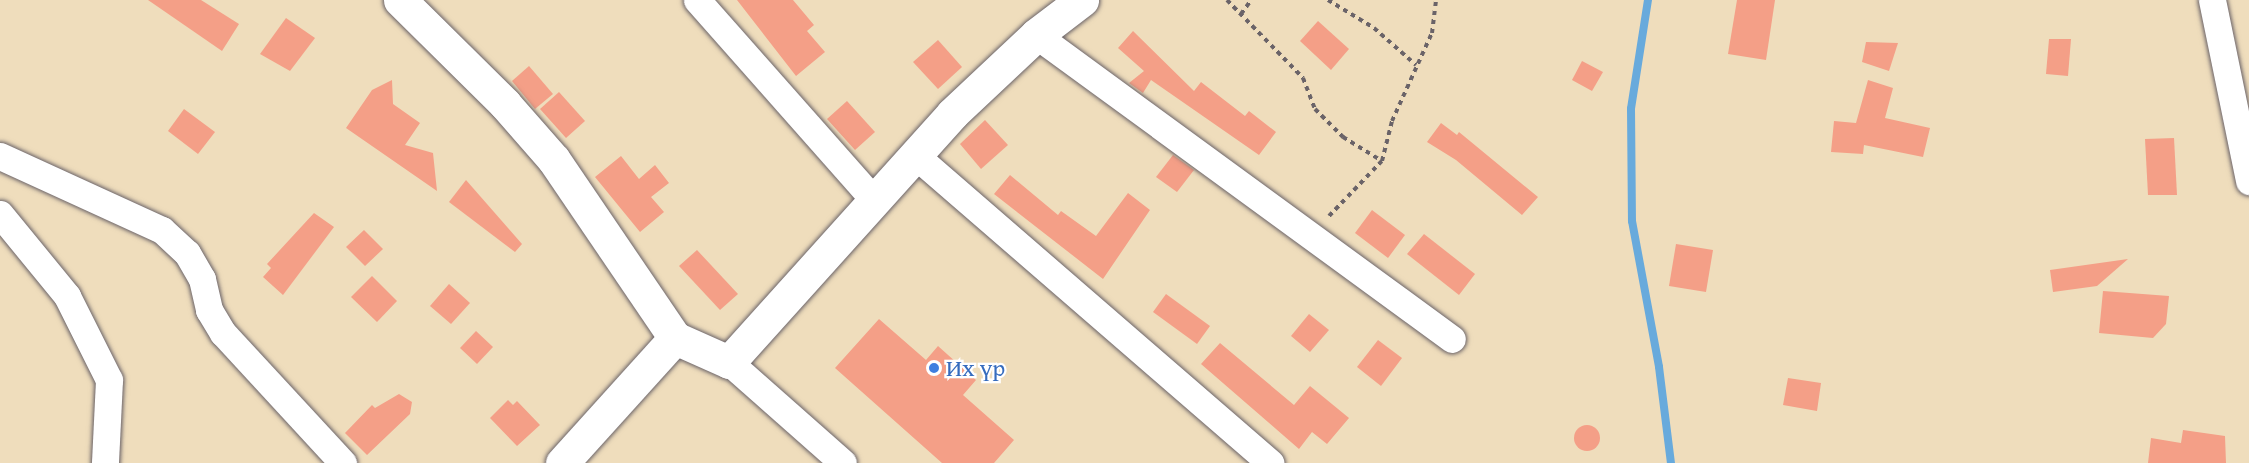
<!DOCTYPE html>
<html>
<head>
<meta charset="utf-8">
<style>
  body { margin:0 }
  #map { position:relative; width:2249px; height:463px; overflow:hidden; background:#efddbc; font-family:"Gentium Book Plus",serif }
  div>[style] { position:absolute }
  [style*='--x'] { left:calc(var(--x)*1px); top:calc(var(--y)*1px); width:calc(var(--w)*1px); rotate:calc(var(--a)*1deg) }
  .stream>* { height:8px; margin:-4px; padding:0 4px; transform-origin:4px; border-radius:4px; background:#68aadc }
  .building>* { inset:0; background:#f49f87 }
  .round { border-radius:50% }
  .path>* { height:4px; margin-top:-2px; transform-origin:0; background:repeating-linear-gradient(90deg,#6a6368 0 4.5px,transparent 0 9px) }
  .roads { filter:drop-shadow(0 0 2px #6a6368) drop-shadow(0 0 2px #6a6368) }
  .minor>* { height:27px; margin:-13.5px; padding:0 13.5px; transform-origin:13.5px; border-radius:13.5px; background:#fff }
  .tertiary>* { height:33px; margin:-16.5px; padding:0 16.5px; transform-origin:16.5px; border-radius:16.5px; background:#fff }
  .dots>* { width:16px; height:16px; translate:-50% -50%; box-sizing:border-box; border:3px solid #fff; border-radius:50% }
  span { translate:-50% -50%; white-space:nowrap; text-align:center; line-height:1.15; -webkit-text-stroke:4.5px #fff; paint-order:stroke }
  .shop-label { font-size:24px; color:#366cbe }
  .left { translate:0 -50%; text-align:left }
</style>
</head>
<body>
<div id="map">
  <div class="stream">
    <div style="--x:1648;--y:0;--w:110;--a:98.9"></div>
    <div style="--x:1631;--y:109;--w:112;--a:89.5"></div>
    <div style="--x:1632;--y:221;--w:148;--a:79.5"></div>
    <div style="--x:1659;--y:367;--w:97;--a:82.9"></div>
  </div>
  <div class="building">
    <div style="clip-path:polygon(148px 0,201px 0,239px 24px,222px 51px)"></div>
    <div style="clip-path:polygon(737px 0,793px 0,814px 25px,807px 31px,825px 52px,796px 76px)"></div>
    <div style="clip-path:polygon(1737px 0,1775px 0,1766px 60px,1728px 54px)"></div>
    <div style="clip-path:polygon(286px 18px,315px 38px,290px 71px,260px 54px)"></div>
    <div style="clip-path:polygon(1318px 21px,1349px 49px,1331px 70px,1300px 41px)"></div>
    <div style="clip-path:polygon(1133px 31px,1194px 91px,1201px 82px,1245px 116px,1249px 111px,1276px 132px,1259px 155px,1151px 80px,1143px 93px,1129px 83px,1144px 71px,1118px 48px)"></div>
    <div style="clip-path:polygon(2049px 39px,2071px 39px,2068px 76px,2046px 74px)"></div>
    <div style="clip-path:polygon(938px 40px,962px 67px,938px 89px,913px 62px)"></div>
    <div style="clip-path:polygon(1866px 42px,1898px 43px,1889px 71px,1862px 62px)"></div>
    <div style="clip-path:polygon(1582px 61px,1603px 72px,1592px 91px,1572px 80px)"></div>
    <div style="clip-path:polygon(529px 66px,553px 94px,535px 109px,512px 81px)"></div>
    <div style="clip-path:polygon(392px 80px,393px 104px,420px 123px,405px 145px,433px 153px,437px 191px,346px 128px,372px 90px)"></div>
    <div style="clip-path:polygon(1868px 80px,1893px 88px,1885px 118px,1930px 128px,1923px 157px,1864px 145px,1863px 154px,1831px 152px,1834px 121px,1856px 123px)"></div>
    <div style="clip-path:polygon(559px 92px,585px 121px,566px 138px,540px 109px)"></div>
    <div style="clip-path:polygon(847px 101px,875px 132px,855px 150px,827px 119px)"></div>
    <div style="clip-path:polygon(184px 109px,215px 132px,198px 154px,168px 131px)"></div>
    <div style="clip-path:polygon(985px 120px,1008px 145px,981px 169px,960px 144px)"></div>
    <div style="clip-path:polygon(1441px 123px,1457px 135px,1459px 132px,1538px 197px,1522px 215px,1456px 160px,1427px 142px)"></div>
    <div style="clip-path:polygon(2174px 138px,2177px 195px,2148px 195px,2145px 139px)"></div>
    <div style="clip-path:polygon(1173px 155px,1194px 170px,1177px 192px,1156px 177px)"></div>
    <div style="clip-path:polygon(621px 156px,639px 179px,655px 165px,669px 183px,651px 197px,664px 212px,640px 232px,595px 177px)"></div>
    <div style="clip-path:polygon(1010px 175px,1058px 215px,1061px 211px,1096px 236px,1128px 193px,1150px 210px,1103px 279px,994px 194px)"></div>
    <div style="clip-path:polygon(466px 180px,522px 244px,515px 252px,449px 202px)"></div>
    <div style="clip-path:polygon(1372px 210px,1405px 235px,1388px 258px,1355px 233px)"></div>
    <div style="clip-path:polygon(314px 213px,334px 227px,283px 295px,263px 277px,271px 268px,267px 264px)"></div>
    <div style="clip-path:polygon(364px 230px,383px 249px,365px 266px,346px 247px)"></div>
    <div style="clip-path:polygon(1424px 234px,1475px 274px,1459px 295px,1407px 254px)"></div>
    <div style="clip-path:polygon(1676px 244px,1713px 250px,1706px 292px,1669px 286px)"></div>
    <div style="clip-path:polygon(697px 250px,738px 294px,720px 310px,679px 266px)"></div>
    <div style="clip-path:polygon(2128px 259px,2097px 286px,2053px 292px,2050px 270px)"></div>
    <div style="clip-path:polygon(372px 276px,397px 301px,377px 322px,351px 297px)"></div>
    <div style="clip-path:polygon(449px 284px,470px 303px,451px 324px,430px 306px)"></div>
    <div style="clip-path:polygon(2103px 291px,2169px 296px,2166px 324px,2153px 338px,2099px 333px)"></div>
    <div style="clip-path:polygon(1166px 294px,1210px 326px,1197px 344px,1153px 312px)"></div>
    <div style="clip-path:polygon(1309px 314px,1329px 330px,1310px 352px,1291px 336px)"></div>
    <div style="clip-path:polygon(879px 319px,926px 360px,938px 346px,976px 380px,963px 395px,1014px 440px,994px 463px,942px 463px,835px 368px)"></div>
    <div style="clip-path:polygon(476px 331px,493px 347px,477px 364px,460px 348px)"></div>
    <div style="clip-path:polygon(1378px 340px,1402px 358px,1381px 386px,1357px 367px)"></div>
    <div style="clip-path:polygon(1220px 343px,1294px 405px,1310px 386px,1349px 418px,1327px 444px,1312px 432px,1299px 449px,1201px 364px)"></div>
    <div style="clip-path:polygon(1788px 378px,1821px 383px,1817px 411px,1783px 405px)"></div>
    <div style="clip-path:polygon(399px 394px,412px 402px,410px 414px,367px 455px,345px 433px,372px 405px,375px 408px)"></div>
    <div style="clip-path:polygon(508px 400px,513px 405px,517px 401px,540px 425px,517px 446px,490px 418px)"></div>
    <div class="round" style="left:1574px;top:425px;width:26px;height:26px"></div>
    <div style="clip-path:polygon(2183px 430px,2225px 436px,2226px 463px,2148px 463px,2151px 438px,2181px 443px)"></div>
  </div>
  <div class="path">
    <div style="--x:1227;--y:0;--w:109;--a:45.7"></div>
    <div style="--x:1303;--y:78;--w:33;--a:69"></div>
    <div style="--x:1315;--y:109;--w:40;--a:45"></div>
    <div style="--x:1343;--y:137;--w:46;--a:31.6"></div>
    <div style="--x:1328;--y:0;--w:54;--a:31.3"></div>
    <div style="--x:1374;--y:28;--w:56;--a:41.4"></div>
    <div style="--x:1241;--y:14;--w:17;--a:-54"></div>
    <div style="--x:1329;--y:216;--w:76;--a:-46.1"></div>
    <div style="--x:1382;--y:161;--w:41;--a:-76"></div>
    <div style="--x:1392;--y:121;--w:97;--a:-65.6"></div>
    <div style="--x:1432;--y:33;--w:33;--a:-83"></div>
  </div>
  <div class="roads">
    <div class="minor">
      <div style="--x:697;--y:0;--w:268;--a:48.5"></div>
      <div style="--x:2212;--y:0;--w:185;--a:78.4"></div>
      <div style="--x:1036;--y:35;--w:515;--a:36.16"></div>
      <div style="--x:0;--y:156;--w:178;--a:24.6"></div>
      <div style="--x:162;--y:230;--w:34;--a:43"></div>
      <div style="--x:187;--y:253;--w:30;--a:60"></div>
      <div style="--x:202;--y:279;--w:32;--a:77"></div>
      <div style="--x:209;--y:310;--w:27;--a:59"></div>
      <div style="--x:223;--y:333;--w:177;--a:47.3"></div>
      <div style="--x:916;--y:156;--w:469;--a:40.9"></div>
      <div style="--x:0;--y:214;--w:106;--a:50.7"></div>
      <div style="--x:67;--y:296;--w:94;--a:63.4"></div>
      <div style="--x:109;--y:380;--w:83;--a:92.8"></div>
      <div style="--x:729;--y:362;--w:152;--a:41.5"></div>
    </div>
    <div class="tertiary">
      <div style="--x:400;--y:0;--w:148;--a:44.7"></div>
      <div style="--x:505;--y:104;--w:74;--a:48.8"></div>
      <div style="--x:554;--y:160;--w:215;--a:55.8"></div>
      <div style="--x:675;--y:338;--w:59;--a:24"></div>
      <div style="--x:729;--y:362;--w:334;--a:-48"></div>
      <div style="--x:952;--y:114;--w:115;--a:-43.2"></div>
      <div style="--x:1036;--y:35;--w:58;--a:-37.3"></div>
      <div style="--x:562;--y:463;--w:169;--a:-47.9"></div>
    </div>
  </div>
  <div class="dots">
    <div style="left:934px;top:368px;background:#3f7fe0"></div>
  </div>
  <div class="shop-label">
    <span class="left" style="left:946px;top:368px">Их үр</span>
  </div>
</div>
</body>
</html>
